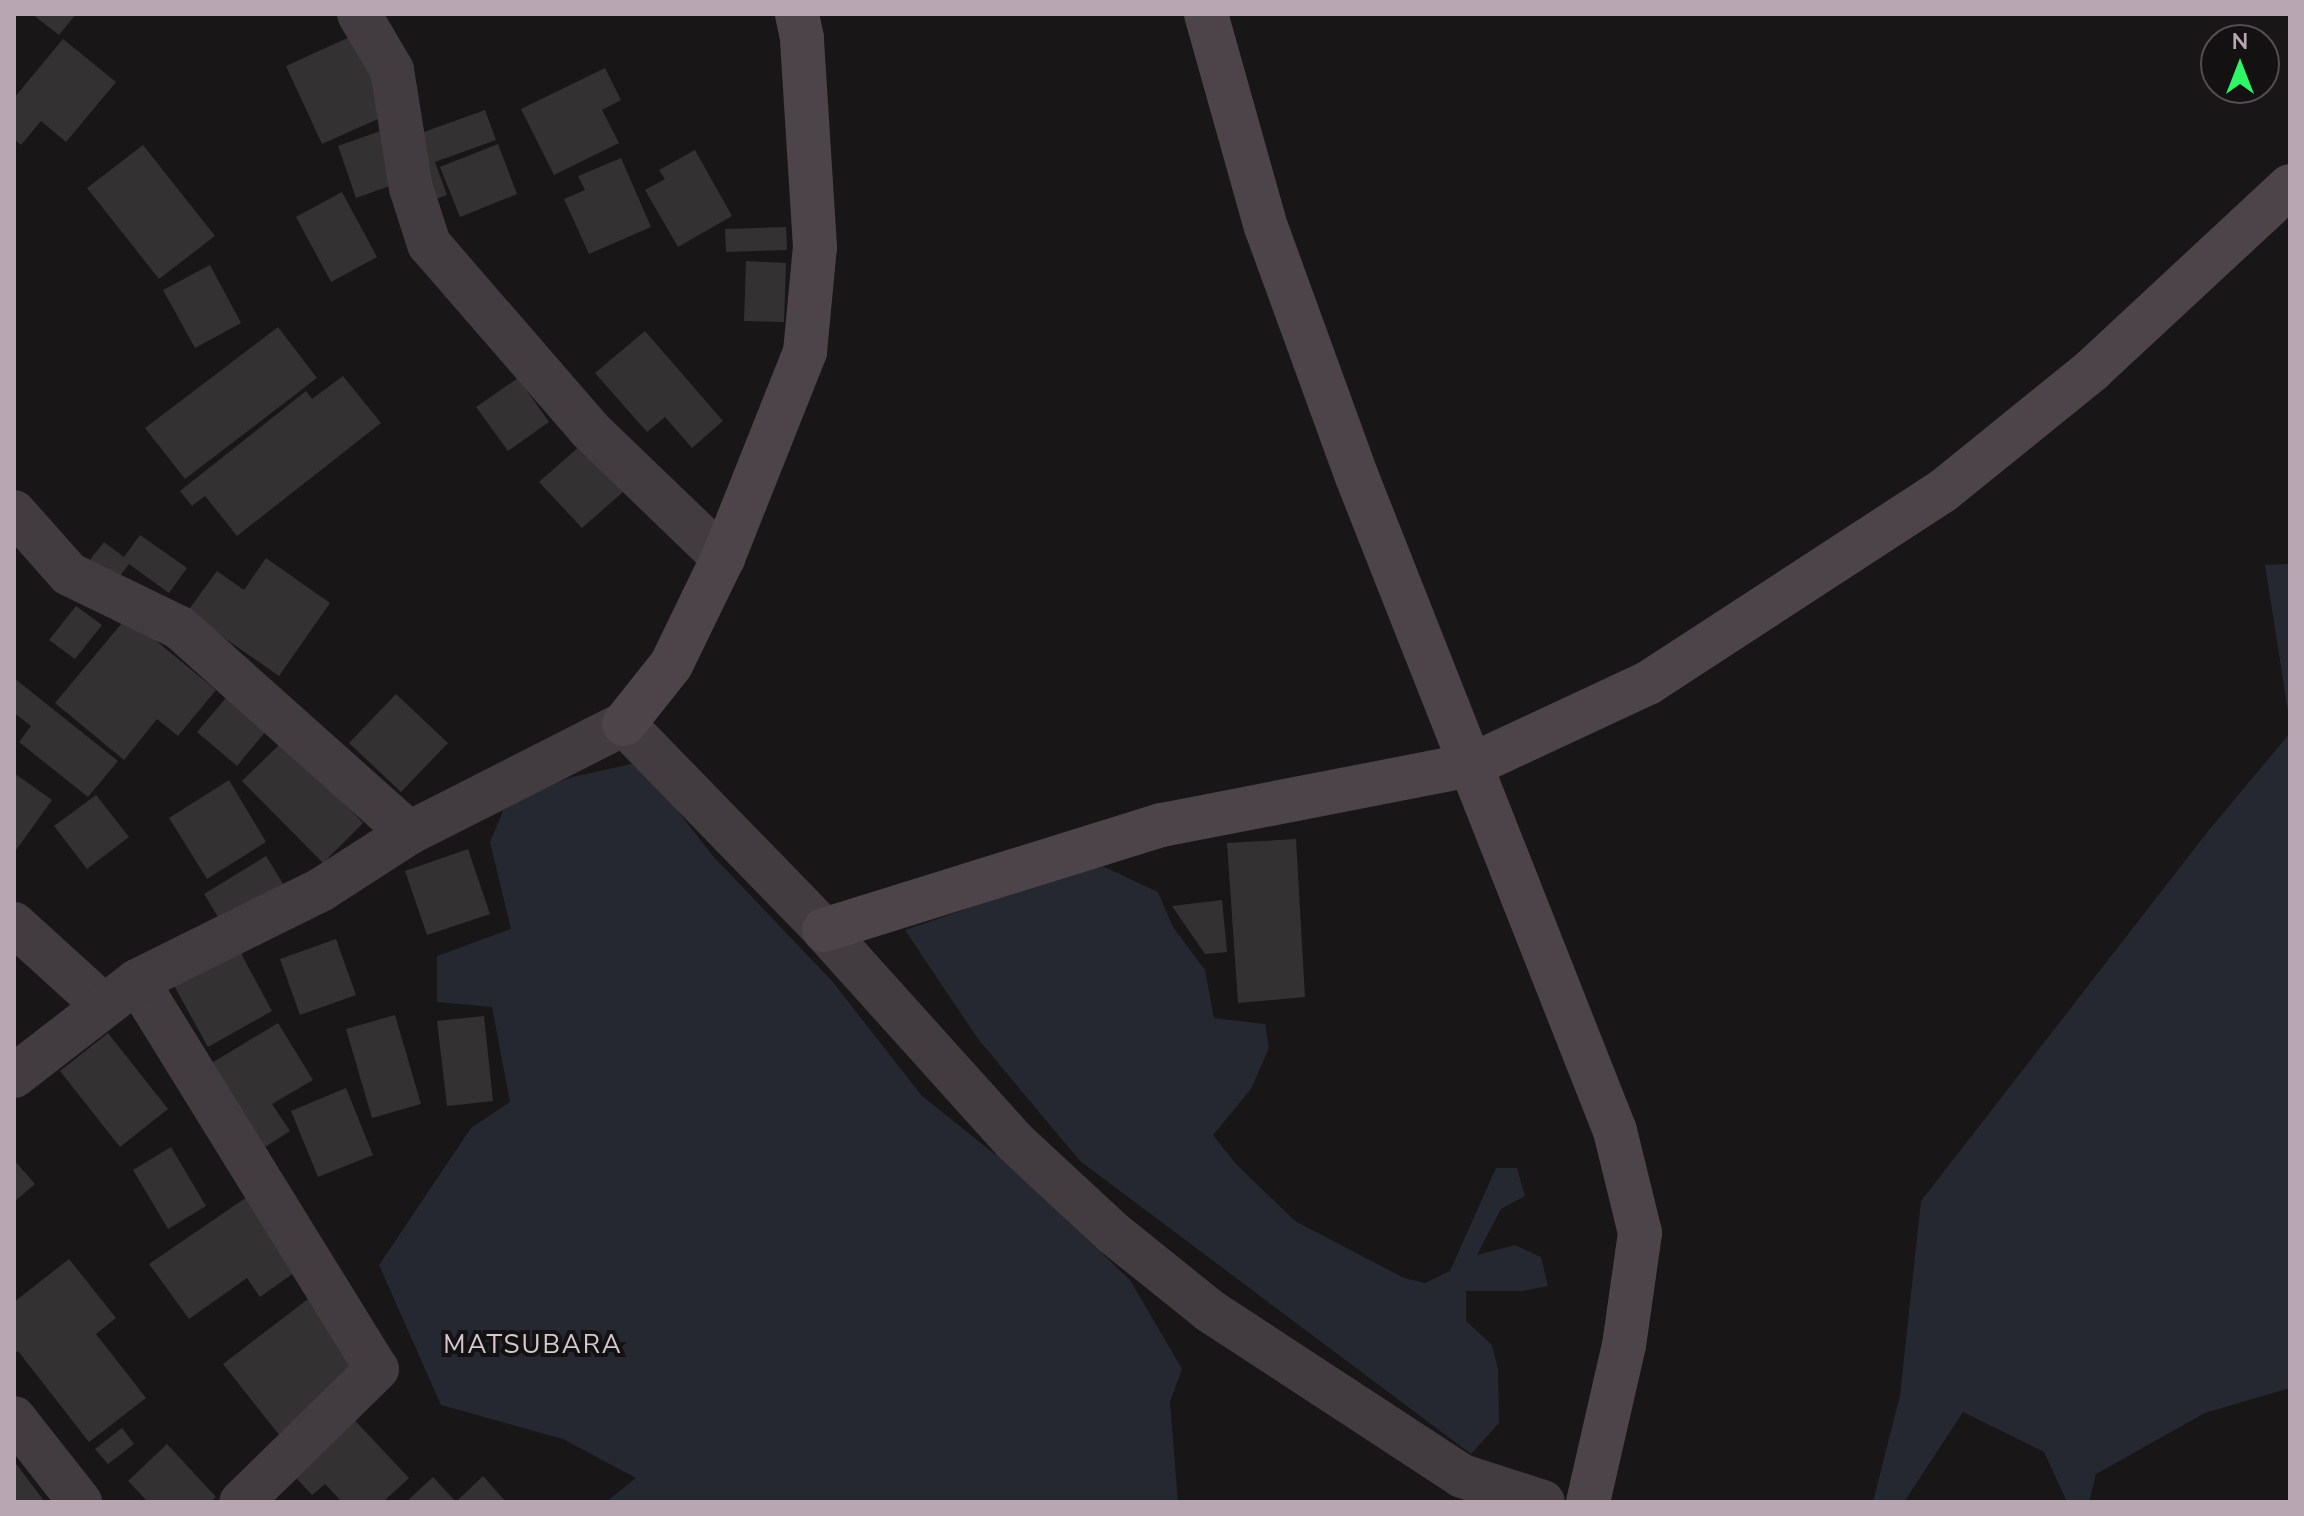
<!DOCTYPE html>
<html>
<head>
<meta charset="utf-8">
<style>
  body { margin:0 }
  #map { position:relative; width:2304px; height:1516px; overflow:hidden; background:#181616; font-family:"Nunito Sans",sans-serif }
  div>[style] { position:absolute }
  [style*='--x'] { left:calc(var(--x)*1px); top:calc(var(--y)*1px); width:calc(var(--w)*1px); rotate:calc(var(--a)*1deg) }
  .green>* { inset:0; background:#252830 }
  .building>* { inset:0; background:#343132 }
  .street>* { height:44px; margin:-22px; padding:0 22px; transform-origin:22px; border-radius:22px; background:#423b3f }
  .secondary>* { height:44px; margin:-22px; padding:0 22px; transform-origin:22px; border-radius:22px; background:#4d444a }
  span { translate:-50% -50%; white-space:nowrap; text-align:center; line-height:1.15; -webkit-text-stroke:8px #131111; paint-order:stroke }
  .neighbourhood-label { font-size:26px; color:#d4c8d0; letter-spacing:2px }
  .frame { position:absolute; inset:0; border:16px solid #b8a7b3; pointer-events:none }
  .north { position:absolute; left:2200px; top:24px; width:80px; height:80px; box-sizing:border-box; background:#131111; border:2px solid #554d52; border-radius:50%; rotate:0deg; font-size:22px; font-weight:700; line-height:32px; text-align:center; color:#b8a7b3 }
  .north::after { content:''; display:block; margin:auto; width:28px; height:36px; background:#2ef766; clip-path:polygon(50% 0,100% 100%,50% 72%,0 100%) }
</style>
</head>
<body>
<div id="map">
  <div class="green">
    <div style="clip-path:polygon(2290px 564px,2290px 724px,2265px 565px)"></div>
    <div style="clip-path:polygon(2290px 733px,2290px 1388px,2205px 1413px,2096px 1474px,2089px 1502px,2067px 1502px,2044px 1452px,1963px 1412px,1904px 1502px,1873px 1502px,1900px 1395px,1921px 1201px,2209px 830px)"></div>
    <div style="clip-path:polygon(640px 762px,712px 855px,832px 981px,922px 1096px,1016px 1171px,1130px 1280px,1182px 1369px,1170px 1402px,1178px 1502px,606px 1502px,636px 1478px,563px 1439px,441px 1405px,379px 1265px,471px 1128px,510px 1102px,492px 1007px,437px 1002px,437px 956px,511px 929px,490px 842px,508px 799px,572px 777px)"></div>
    <div style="clip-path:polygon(1098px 864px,1158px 892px,1173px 927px,1205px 970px,1214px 1018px,1265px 1024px,1269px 1048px,1251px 1089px,1213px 1135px,1235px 1163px,1295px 1221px,1404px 1278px,1425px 1283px,1450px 1271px,1496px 1168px,1517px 1168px,1525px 1196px,1501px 1209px,1477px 1255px,1515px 1245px,1541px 1257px,1548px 1286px,1522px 1291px,1466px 1291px,1466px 1321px,1492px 1345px,1498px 1369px,1499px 1423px,1471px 1454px,1080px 1161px,978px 1039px,905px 930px)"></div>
  </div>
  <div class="building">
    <div style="clip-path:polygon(32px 14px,76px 14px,59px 35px)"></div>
    <div style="clip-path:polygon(354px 35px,389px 114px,322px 144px,286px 66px)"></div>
    <div style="clip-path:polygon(63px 39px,116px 82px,66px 142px,41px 121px,21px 145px,14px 139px,14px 98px)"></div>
    <div style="clip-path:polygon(605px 68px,621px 100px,602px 110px,619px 143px,554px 175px,521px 109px)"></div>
    <div style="clip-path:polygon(485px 110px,496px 140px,435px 162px,447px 195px,433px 200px,410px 137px)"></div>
    <div style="clip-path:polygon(383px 130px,401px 182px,356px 198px,338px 146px)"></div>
    <div style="clip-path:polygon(498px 144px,517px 194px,460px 217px,440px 167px)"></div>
    <div style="clip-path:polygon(143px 145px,215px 236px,159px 279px,87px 188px)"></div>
    <div style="clip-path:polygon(695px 150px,732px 216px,678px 247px,645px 190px,665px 179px,659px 170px)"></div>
    <div style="clip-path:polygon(621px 158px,651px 227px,589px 254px,564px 199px,585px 190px,578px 176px)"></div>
    <div style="clip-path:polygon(342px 192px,377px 257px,331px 282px,296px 217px)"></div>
    <div style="clip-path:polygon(786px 227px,787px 250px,726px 252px,725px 229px)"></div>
    <div style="clip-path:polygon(746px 261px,786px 263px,784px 322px,744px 321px)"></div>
    <div style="clip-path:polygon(210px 265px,241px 323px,195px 348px,163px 290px)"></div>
    <div style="clip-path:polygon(278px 327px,317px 378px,185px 479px,145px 428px)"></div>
    <div style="clip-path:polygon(645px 331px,723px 421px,692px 448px,665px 417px,647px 432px,595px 373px)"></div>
    <div style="clip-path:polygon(343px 376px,381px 423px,237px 536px,205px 496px,192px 506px,180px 491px,306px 391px,312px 399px)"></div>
    <div style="clip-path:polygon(518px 378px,549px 422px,508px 451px,476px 407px)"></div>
    <div style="clip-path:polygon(581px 445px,623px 492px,582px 528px,539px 482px)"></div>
    <div style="clip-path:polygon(140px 535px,187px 568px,169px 593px,129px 564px,116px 581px,89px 561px,104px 542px,124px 557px)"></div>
    <div style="clip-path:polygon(266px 558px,330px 603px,279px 676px,187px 612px,217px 571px,244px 590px)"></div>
    <div style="clip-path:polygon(76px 606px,102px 625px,75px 659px,49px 640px)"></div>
    <div style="clip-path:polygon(127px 617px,216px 690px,178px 736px,157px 719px,124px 760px,55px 703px)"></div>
    <div style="clip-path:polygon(14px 678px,118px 761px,88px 797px,19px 742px,31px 726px,14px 713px)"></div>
    <div style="clip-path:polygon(231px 692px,270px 726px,237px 766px,197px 732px)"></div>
    <div style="clip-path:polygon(396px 694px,448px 743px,401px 792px,349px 743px)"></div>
    <div style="clip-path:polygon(283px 741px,363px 823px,323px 863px,242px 781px)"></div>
    <div style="clip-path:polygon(14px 773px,52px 800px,14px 853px)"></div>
    <div style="clip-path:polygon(229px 780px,266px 842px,207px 879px,169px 818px)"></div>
    <div style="clip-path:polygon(96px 795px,129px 837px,87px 869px,54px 826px)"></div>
    <div style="clip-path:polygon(1296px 839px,1305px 997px,1238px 1003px,1227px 843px)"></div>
    <div style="clip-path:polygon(468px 849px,490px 914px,427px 935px,405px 871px)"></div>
    <div style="clip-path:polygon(266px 856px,285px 887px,223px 925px,204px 894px)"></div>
    <div style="clip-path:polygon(1222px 900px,1227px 952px,1205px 954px,1172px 906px)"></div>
    <div style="clip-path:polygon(336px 939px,356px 995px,300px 1015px,280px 959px)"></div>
    <div style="clip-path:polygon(237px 946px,272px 1011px,208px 1047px,172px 982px)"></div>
    <div style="clip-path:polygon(395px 1015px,421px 1104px,372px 1118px,346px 1029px)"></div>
    <div style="clip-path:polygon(484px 1016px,493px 1101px,447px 1106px,437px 1021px)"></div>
    <div style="clip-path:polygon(278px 1023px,313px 1080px,272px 1104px,290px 1131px,262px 1149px,210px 1064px)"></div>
    <div style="clip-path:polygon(108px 1033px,168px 1109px,120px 1147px,60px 1071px)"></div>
    <div style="clip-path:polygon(346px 1088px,373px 1155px,318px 1177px,291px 1111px)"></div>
    <div style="clip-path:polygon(171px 1147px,206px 1206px,168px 1229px,133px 1170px)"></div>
    <div style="clip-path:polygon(14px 1160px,35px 1184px,14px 1202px)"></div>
    <div style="clip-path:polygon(247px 1197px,298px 1270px,260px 1297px,247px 1278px,189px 1319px,149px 1264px)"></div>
    <div style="clip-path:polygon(69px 1259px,116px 1318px,96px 1334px,146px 1398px,89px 1442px,18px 1351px,14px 1354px,14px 1302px)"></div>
    <div style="clip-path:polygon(308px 1299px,364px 1371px,280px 1436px,223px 1364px)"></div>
    <div style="clip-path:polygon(346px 1411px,409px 1478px,383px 1502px,342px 1502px,325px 1484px,312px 1495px,286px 1467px)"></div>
    <div style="clip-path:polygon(122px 1428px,134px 1444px,108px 1464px,95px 1449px)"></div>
    <div style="clip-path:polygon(167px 1444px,216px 1497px,210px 1502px,148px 1502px,128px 1481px)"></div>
    <div style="clip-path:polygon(14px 1461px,45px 1502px,14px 1502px)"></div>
    <div style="clip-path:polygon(483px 1476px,506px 1502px,406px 1502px,433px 1477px,456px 1502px)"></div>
  </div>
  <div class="street">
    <div style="--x:359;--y:14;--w:65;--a:59.5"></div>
    <div style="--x:392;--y:70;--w:120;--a:80.9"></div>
    <div style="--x:411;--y:188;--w:59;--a:72.2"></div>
    <div style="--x:429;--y:244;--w:246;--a:49.1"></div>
    <div style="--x:590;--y:430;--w:185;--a:43.9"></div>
    <div style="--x:14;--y:512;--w:83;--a:48.4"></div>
    <div style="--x:69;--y:574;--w:123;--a:25.9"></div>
    <div style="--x:180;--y:628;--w:307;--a:41.8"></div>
    <div style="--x:14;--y:924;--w:120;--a:42.3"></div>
    <div style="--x:137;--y:981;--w:456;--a:58.3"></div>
    <div style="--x:377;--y:1369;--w:190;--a:135.6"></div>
    <div style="--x:14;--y:1076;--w:155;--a:-37.7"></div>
    <div style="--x:137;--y:981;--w:207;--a:-26.4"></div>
    <div style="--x:322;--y:889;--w:103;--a:-32.8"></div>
    <div style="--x:409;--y:833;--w:241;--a:-26.9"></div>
    <div style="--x:624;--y:724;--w:287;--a:45.8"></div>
    <div style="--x:824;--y:930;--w:284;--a:48"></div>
    <div style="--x:1014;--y:1141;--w:135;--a:42.9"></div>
    <div style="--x:1113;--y:1233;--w:124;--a:38.8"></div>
    <div style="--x:1210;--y:1311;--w:301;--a:33.2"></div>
    <div style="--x:1462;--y:1476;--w:85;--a:17.8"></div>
    <div style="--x:14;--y:1418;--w:107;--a:51.8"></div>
  </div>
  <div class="secondary">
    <div style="--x:1206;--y:14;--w:221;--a:74.3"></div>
    <div style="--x:1266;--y:227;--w:266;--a:70"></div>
    <div style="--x:1357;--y:477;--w:703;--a:68.47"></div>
    <div style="--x:1615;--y:1131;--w:105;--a:76.2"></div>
    <div style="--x:1640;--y:1233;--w:113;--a:98.1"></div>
    <div style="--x:1624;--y:1345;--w:161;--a:102.9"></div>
    <div style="--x:624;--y:724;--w:75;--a:-51.5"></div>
    <div style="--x:671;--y:665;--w:119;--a:-64.1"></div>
    <div style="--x:723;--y:558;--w:222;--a:-68.3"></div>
    <div style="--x:805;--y:352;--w:105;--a:-84.6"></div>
    <div style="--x:815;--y:247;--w:209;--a:-93.6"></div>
    <div style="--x:802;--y:38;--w:25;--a:-102"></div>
    <div style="--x:824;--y:930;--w:354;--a:-17.3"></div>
    <div style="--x:1162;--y:825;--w:316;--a:-11"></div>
    <div style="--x:1472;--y:765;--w:194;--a:-25"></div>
    <div style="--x:1648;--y:683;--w:353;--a:-33.1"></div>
    <div style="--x:1944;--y:490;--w:191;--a:-39"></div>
    <div style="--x:2092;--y:370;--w:270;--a:-42.9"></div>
  </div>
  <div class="neighbourhood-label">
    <span style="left:533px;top:1345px">MATSUBARA</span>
  </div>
  <div class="frame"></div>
  <div class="north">N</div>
</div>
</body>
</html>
